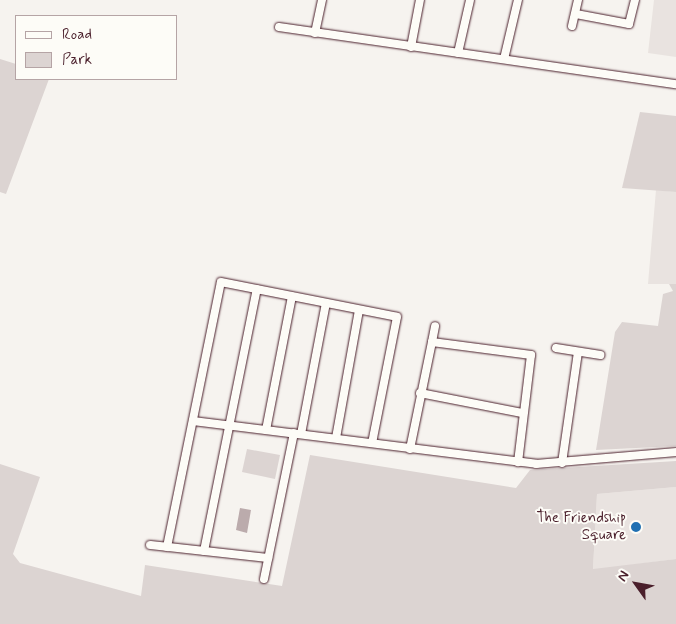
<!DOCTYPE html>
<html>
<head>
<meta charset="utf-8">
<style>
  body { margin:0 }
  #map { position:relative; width:676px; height:624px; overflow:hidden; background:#f6f3ef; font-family:Mynerve,sans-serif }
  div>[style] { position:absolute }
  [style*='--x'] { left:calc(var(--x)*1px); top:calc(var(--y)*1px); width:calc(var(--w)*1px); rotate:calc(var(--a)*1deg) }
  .built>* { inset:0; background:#e9e3e0 }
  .green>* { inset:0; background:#dcd4d2 }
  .water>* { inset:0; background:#bbabac }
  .roads { filter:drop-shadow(0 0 1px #4a1f2b) drop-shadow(0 0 1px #4a1f2b) }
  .street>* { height:8px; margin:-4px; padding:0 4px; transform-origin:4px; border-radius:4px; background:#fdfcf7 }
  .dots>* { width:14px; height:14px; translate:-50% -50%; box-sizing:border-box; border:2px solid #fdfcf7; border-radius:50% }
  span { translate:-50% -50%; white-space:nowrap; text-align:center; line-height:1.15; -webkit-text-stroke:4px #fdfcf7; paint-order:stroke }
  .poi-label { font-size:15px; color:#4a1f2b }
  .right { translate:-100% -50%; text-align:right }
  .legend { position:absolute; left:15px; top:15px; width:162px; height:65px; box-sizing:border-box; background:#fdfcf7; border:1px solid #b5a4a5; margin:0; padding:6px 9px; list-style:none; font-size:15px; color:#4a1f2b }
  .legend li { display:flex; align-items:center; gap:10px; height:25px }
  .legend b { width:25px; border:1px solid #b5a4a5 }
  .north { position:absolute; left:611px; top:559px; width:50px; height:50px; -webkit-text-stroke:4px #fdfcf7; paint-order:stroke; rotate:302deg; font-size:14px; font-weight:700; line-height:20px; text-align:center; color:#4a1f2b }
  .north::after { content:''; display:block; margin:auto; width:18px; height:22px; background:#4a1f2b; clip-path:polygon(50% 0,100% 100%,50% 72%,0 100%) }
</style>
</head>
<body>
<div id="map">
  <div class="built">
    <div style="clip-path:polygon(654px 0,676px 0,676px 57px,648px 53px)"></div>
    <div style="clip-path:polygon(656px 190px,676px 192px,676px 284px,648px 284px)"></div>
    <div style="clip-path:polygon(676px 487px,676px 559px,593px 570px,597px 494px)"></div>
  </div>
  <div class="green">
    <div style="clip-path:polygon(0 59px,16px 64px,16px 79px,49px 79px,6px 194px,0 192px)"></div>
    <div style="clip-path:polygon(640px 112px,676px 116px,676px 192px,622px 188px)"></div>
    <div style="clip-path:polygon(669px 284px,676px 284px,676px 446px,596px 450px,615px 332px,622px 322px,658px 326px,663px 294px,673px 291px)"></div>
    <div style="clip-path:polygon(247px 449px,280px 455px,275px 479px,242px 472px)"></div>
    <div style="clip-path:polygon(310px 455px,516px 488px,530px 470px,676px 461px,676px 487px,597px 494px,593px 569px,676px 559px,676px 624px,0 624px,0 464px,40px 477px,13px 554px,20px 563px,141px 596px,145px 565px,282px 586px)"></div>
  </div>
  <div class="water">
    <div style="clip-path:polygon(240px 508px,251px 510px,247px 533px,236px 530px)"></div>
  </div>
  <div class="roads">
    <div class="street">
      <div style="--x:576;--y:14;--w:54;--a:10.7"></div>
      <div style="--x:629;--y:24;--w:25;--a:-76"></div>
      <div style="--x:572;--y:26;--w:27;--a:-77"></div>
      <div style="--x:279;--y:27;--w:401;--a:8.2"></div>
      <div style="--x:315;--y:33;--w:34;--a:-78"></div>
      <div style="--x:411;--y:47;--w:48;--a:-79.2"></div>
      <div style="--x:458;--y:53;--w:54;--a:-77.2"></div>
      <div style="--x:504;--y:59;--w:61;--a:-76.7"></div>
      <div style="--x:432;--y:342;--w:16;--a:-79"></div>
      <div style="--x:556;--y:348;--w:45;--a:9"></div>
      <div style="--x:420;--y:393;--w:104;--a:11.1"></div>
      <div style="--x:193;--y:421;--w:346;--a:7.1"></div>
      <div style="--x:536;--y:464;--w:141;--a:-4.9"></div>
      <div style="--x:266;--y:430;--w:136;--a:-79"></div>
      <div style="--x:301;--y:434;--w:133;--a:-79.2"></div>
      <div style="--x:336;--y:438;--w:130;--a:-79.8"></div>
      <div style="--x:410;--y:449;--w:109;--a:-78.4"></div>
      <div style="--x:432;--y:342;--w:100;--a:7.5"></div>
      <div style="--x:531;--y:355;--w:108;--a:96.9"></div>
      <div style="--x:562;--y:463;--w:112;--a:-81.8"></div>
      <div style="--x:150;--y:545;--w:119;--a:6.3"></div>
      <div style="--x:167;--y:547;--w:270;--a:-78.5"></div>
      <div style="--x:221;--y:282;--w:179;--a:11.2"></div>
      <div style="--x:397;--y:317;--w:128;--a:101.2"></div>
      <div style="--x:204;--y:551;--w:267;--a:-78.6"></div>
      <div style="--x:264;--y:579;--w:149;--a:-78.4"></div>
    </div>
  </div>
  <div class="dots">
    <div style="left:636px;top:527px;background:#1f6fb2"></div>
  </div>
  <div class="poi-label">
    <span class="right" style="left:626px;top:527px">The Friendship<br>Square</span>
  </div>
  <ul class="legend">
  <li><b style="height:6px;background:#fdfcf7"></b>Road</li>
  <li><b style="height:14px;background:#dcd4d2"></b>Park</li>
  </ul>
  <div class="north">N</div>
</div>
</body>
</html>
